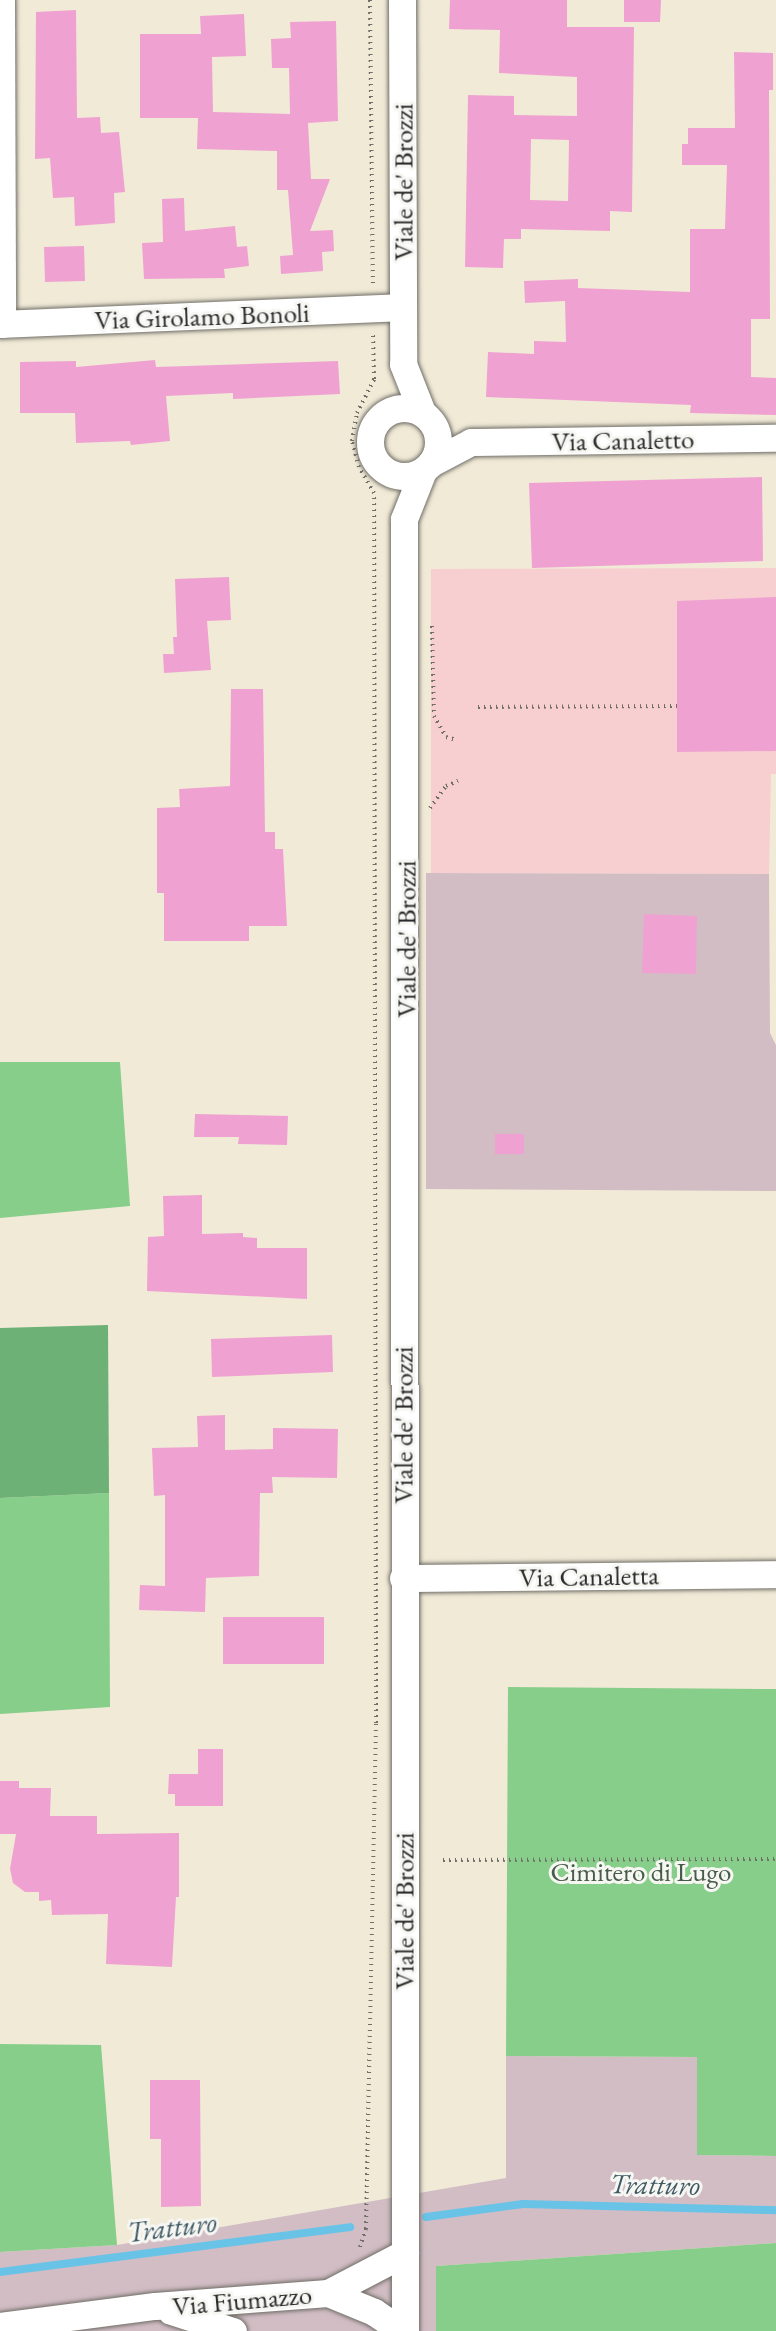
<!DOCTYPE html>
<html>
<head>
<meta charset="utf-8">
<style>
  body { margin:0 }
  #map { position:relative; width:776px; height:2331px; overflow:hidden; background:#f1ead7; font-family:"EB Garamond",serif }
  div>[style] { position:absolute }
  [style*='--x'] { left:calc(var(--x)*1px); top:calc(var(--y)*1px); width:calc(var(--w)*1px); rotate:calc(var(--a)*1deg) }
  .built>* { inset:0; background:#f7cfd0 }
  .industrial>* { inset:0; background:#d2bdc5 }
  .green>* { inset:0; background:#87ce8a }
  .forest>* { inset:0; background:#6db176 }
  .stream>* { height:8px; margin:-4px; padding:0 4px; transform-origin:4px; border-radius:4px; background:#69c3e7 }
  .building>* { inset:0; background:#efa2d1 }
  .path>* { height:4px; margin-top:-2px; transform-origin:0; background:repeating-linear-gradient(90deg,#706e67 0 1.5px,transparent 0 6px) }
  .roads { filter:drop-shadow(0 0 2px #706e67) drop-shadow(0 0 2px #706e67) }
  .minor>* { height:27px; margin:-13.5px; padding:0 13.5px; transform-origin:13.5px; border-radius:13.5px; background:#fff }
  .minor>.ring { margin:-13.5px; padding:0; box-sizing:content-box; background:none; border:27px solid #fff; border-radius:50% }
  span { translate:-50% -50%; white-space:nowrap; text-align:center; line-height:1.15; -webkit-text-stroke:6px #f6f6f2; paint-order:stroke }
  .street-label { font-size:27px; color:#2b2b2b }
  .park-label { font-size:27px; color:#475c48 }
  .water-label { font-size:28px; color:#3e5963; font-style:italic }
</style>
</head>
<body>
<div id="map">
  <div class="built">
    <div style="clip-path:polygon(776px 568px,776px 774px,771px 774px,769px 874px,431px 873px,431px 569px)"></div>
  </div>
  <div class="industrial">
    <div style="clip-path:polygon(426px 873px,769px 874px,770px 1033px,776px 1045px,776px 1191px,426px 1189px)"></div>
    <div style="clip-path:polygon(506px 2056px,697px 2057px,697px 2155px,776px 2156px,776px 2243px,436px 2266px,436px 2331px,0 2331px,0 2252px,117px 2245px,506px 2178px)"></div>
  </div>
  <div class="green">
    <div style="clip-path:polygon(0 1062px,120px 1062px,130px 1206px,0 1218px)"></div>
    <div style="clip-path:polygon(109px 1493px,110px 1707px,0 1714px,0 1498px)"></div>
    <div style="clip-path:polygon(508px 1687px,776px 1689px,776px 2156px,697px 2155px,697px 2057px,506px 2056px)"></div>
    <div style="clip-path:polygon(0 2044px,101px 2045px,117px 2245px,0 2252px)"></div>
    <div style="clip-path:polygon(776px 2243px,776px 2331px,436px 2331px,436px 2266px)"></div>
  </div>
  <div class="forest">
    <div style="clip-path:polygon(108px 1325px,109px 1493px,0 1498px,0 1328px)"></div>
  </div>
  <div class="stream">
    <div style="--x:426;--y:2217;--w:98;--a:-7.6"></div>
    <div style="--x:523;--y:2204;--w:253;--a:1.4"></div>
    <div style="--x:0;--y:2272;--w:353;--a:-7.3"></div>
  </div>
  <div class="building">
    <div style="clip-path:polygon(evenodd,450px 0,567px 0,567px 27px,634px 27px,632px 212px,610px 211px,610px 231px,521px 229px,521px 239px,504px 239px,503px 268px,465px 267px,468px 95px,514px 96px,514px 115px,577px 116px,577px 77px,499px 73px,500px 30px,449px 29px,450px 0,531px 139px,569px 140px,568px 201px,530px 200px,531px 139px)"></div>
    <div style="clip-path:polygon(624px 0,661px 0,660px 22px,624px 22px)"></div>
    <div style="clip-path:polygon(76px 10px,77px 118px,100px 117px,101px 133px,119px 132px,125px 192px,114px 193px,115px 223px,75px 226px,74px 197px,53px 198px,50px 158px,35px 159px,36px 12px)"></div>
    <div style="clip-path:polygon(244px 14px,246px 56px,212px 57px,213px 112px,290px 114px,289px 68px,272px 68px,271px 39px,291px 38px,290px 22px,336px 21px,338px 121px,308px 123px,311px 179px,330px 179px,310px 231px,333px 230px,334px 251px,322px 252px,323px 271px,281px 274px,280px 256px,293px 255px,288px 190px,277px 190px,277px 151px,197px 149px,198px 118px,140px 118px,140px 34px,201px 34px,200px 16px)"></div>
    <div style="clip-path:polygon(734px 52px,773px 53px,773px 90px,769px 90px,770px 319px,751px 319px,751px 377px,776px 378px,776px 415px,690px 413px,691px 405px,486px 397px,488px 352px,534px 354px,534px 341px,566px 342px,565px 301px,525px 303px,524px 281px,578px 279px,578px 288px,690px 292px,690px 229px,725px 229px,727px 165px,682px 165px,682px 144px,688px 144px,688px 128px,735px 128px)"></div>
    <div style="clip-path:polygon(184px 198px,185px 231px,235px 226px,237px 247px,247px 246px,249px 266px,224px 269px,225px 278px,144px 279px,142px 243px,163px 242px,162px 199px)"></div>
    <div style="clip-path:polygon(84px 246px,85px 281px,45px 282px,44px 247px)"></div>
    <div style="clip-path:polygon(155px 360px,156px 367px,338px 361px,340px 394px,233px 399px,233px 393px,166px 396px,170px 441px,131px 445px,130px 441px,76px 443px,75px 413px,20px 413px,20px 362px,76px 361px,76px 367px)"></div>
    <div style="clip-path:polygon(762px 477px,763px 561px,532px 568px,529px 483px)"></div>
    <div style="clip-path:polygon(229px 577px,231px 620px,207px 621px,211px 670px,164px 673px,163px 654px,174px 654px,173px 637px,177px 637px,175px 579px)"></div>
    <div style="clip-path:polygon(776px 597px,776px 751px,677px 752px,677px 601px)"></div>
    <div style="clip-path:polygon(231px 689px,263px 689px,265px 832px,275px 832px,275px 849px,283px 849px,287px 926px,249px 926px,249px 941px,164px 941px,164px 893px,157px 893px,157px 808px,180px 807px,179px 789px,230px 786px)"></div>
    <div style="clip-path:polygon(644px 914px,697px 916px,696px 974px,642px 973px)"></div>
    <div style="clip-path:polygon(195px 1114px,288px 1116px,287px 1145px,238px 1144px,239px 1137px,194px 1137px)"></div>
    <div style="clip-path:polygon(495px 1134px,524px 1134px,524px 1154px,495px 1154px)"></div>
    <div style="clip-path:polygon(202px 1195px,202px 1234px,243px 1233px,243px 1237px,257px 1238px,257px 1248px,307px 1248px,307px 1299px,147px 1291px,148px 1237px,164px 1236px,163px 1196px)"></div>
    <div style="clip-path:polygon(332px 1335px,333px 1372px,212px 1377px,211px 1339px)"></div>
    <div style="clip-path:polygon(225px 1415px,225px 1450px,273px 1449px,273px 1428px,338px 1429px,337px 1478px,272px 1477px,273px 1493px,260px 1493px,259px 1576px,206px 1578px,205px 1612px,139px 1610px,140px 1585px,165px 1586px,165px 1495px,154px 1496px,152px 1448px,198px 1447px,197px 1416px)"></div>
    <div style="clip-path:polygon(223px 1617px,324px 1617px,324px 1664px,223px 1664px)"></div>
    <div style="clip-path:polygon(198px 1749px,223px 1749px,223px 1806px,175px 1806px,175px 1794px,168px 1794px,169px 1774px,198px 1774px)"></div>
    <div style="clip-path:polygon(0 1781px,19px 1781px,19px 1788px,51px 1788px,50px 1816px,97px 1816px,97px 1834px,179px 1833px,179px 1897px,176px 1897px,172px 1967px,106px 1964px,108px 1914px,52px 1915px,51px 1900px,39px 1901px,39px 1892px,25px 1892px,13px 1883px,10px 1869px,16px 1834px,0 1834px)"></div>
    <div style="clip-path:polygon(150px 2080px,200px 2080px,201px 2206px,161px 2207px,161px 2139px,150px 2139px)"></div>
  </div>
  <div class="path">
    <div style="--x:370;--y:0;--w:284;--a:89.4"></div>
    <div style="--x:432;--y:626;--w:90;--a:88.7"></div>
    <div style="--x:434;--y:716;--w:24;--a:60"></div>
    <div style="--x:446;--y:737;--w:11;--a:15"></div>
    <div style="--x:478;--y:707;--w:199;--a:-0.3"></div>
    <div style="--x:430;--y:808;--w:27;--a:-54"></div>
    <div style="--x:446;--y:786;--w:13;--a:-23"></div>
    <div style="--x:443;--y:1860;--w:333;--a:-0.2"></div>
    <div style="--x:360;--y:2247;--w:19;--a:-72"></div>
    <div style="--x:366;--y:2229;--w:506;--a:-88.87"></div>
    <div style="--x:376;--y:1723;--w:1230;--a:-90.09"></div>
    <div style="--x:374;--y:493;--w:30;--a:-120"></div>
    <div style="--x:359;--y:467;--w:27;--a:-105"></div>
    <div style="--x:352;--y:441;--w:28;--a:-80"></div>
    <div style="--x:357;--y:413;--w:38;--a:-63"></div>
    <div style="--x:374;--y:379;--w:45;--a:-91.3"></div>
  </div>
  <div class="roads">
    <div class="minor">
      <div style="--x:1;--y:0;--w:324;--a:89.8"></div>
      <div style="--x:402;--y:0;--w:364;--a:89.8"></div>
      <div style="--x:403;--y:364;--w:52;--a:68.4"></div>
      <div style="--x:0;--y:324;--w:403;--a:-2.4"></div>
      <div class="ring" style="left:370px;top:408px;width:41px;height:41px"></div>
      <div style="--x:431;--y:463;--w:45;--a:-27.7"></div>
      <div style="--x:471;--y:442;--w:305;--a:-0.8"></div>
      <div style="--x:403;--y:1578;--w:373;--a:-0.6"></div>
      <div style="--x:328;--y:2293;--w:50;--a:22.4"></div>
      <div style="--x:374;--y:2312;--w:34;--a:34"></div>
      <div style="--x:171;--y:2311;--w:65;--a:17.9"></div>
      <div style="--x:0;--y:2326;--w:156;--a:-7.4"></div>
      <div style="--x:155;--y:2306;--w:173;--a:-4.3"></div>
      <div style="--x:328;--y:2293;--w:87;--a:-27.5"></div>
      <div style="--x:405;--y:2331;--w:1812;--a:-90.03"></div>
      <div style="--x:404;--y:519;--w:52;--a:-68.4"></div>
    </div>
  </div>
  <div class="street-label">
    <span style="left:403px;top:182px;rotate:-90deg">Viale de' Brozzi</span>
    <span style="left:202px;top:316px;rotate:-2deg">Via Girolamo Bonoli</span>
    <span style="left:623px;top:440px;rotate:-1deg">Via Canaletto</span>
    <span style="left:406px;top:939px;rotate:-90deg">Viale de' Brozzi</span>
    <span style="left:403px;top:1425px;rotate:-90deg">Viale de' Brozzi</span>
    <span style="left:589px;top:1576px;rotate:-1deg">Via Canaletta</span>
    <span style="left:404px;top:1911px;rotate:-90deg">Viale de' Brozzi</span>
    <span style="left:242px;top:2300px;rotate:-5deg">Via Fiumazzo</span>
  </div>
  <div class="park-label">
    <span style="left:641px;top:1872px">Cimitero di Lugo</span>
  </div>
  <div class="water-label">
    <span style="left:655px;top:2184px;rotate:1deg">Tratturo</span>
    <span style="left:172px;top:2227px;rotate:-7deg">Tratturo</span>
  </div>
</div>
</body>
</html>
